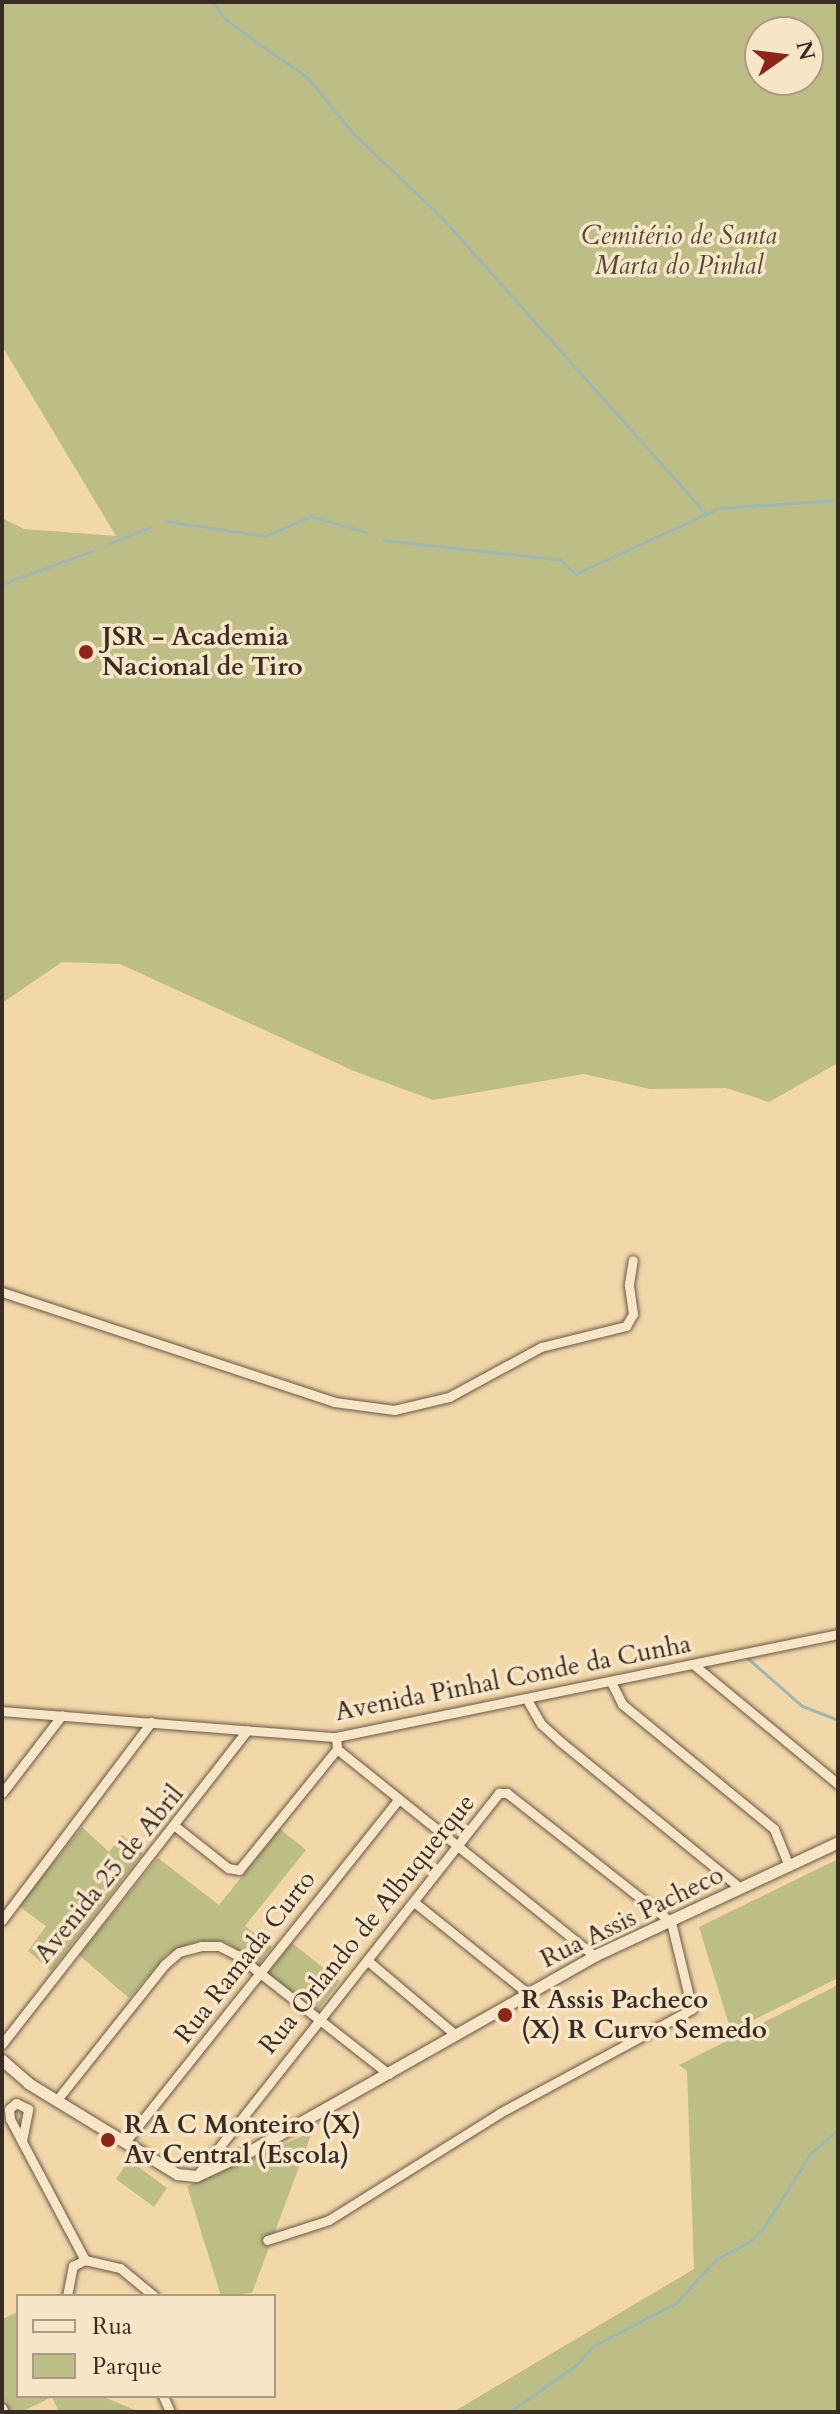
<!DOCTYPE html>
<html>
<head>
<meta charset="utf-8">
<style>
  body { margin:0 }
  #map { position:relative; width:840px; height:2414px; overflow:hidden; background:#f2d7a9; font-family:Cardo,serif }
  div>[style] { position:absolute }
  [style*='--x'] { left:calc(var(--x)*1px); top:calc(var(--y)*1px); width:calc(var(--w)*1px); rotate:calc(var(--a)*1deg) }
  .green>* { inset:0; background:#bdbd86 }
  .stream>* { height:3px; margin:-1.5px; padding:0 1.5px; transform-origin:1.5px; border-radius:1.5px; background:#9fb7b2 }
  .roads { filter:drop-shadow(0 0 2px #675744) drop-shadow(0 0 2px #675744) }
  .minor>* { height:9px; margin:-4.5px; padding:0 4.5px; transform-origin:4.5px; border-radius:4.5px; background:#f7e5c7 }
  .tertiary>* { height:11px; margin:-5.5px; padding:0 5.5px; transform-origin:5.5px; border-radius:5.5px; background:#f7e5c7 }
  .dots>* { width:22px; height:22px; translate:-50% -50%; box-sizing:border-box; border:4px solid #f7e5c7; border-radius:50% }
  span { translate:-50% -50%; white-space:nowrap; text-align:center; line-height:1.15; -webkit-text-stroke:7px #f7e5c7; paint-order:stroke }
  .park-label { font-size:26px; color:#534937; font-style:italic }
  .poi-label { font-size:26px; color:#392c23; font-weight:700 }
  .left { translate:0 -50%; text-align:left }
  .street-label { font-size:26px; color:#392c23 }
  .frame { position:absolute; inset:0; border:4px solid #392c23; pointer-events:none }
  .legend { position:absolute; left:16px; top:2294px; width:260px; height:104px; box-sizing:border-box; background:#f7e5c7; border:2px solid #ab9b85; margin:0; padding:10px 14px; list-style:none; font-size:24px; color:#392c23 }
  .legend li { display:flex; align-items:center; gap:16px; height:40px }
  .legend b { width:40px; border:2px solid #ab9b85 }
  .north { position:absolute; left:744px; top:16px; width:80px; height:80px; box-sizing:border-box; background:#f7e5c7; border:2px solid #ab9b85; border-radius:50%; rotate:76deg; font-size:22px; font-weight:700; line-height:32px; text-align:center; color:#392c23 }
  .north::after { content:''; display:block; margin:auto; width:28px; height:36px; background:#8f2418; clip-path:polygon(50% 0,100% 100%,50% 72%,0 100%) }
</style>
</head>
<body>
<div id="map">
  <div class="green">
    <div style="clip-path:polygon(evenodd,2px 2px,838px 2px,838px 1063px,769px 1102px,726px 1088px,650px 1089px,584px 1074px,433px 1100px,354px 1071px,120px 964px,62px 962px,2px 1003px,2px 518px,24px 529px,116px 536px,2px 346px,2px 2px,760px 32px,808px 32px,808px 80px,760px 80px,760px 32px)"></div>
    <div style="clip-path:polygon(82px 1827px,109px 1852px,122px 1835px,143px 1853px,51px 1971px,28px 1951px,46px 1926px,19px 1906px)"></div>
    <div style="clip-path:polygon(280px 1829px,306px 1850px,245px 1926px,272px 1947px,259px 1964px,226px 1942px,197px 1941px,168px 1953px,129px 1998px,79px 1955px,158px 1858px,219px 1905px)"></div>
    <div style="clip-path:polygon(838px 1859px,838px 1978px,731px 2031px,699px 1927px)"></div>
    <div style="clip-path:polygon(292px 1943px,340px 1981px,317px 2012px,267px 1974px)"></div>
    <div style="clip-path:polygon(838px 1985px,838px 2412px,453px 2412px,694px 2269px,687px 2071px,679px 2065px)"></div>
    <div style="clip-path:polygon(312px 2132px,252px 2293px,221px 2296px,187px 2186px)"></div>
    <div style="clip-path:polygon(129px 2160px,167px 2188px,154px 2207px,116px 2179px)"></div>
    <div style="clip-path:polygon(18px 2312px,18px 2396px,101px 2396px,140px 2412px,59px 2412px,52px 2397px,21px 2412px,4px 2412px,2px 2319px)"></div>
  </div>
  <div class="stream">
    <div style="--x:213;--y:2;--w:24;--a:54"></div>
    <div style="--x:227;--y:21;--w:98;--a:35"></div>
    <div style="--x:307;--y:77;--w:71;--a:50.7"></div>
    <div style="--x:352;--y:132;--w:127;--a:43.7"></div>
    <div style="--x:444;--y:220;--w:394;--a:48.3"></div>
    <div style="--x:167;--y:521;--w:99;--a:8.7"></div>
    <div style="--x:265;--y:536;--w:50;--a:-23.5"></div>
    <div style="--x:311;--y:516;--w:57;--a:16.2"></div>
    <div style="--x:384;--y:540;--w:178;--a:6.4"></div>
    <div style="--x:561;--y:560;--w:20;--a:45"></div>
    <div style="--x:575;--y:574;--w:158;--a:-24.6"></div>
    <div style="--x:719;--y:508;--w:119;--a:-3.8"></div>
    <div style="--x:108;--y:544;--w:45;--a:-22"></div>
    <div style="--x:2;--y:584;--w:95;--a:-20.3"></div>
    <div style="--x:744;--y:1655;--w:77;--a:41.3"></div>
    <div style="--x:802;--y:1706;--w:39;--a:21"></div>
    <div style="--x:509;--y:2412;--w:82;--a:-35"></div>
    <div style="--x:576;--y:2365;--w:25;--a:-48"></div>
    <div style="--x:593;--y:2346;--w:93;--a:-27.4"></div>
    <div style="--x:676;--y:2303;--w:59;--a:-47.7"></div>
    <div style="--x:716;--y:2259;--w:37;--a:-27"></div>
    <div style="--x:749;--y:2242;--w:21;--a:-45"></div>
    <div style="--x:764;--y:2227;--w:86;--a:-57.8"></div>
    <div style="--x:810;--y:2154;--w:37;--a:-41"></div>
  </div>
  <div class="roads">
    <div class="minor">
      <div style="--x:2;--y:1292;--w:350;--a:18.3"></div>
      <div style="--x:334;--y:1402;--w:61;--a:7.6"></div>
      <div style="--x:394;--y:1410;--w:57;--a:-13.3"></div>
      <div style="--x:449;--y:1397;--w:105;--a:-28.5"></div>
      <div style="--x:541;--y:1347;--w:88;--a:-13.9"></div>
      <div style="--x:626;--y:1326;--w:14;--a:-60"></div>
      <div style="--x:633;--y:1314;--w:30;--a:-98"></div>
      <div style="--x:629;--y:1284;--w:24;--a:-81"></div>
      <div style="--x:694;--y:1665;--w:187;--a:39.6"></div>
      <div style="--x:611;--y:1682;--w:25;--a:63"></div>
      <div style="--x:622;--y:1704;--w:197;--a:39.4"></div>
      <div style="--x:774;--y:1829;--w:37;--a:68"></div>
      <div style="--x:526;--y:1698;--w:30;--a:60"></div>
      <div style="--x:541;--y:1724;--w:27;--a:42"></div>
      <div style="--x:561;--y:1742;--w:231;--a:39.2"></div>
      <div style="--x:2;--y:1711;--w:335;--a:4.5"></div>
      <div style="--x:336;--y:1737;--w:512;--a:-11.59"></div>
      <div style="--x:336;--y:1737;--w:12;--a:85"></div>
      <div style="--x:337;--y:1749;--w:330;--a:38.8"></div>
      <div style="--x:2;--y:1793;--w:98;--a:-52.4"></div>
      <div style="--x:175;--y:1826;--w:68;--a:38.4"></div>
      <div style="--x:228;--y:1868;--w:11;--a:10"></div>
      <div style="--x:239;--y:1870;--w:156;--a:-51"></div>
      <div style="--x:414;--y:1902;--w:145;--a:38.8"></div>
      <div style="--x:2;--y:1920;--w:248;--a:-53"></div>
      <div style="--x:368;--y:1961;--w:115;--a:40.1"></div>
      <div style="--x:2;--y:2044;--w:398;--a:-52"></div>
      <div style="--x:56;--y:2101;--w:174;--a:-51.5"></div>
      <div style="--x:164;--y:1965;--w:20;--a:-41"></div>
      <div style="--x:179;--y:1952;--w:23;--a:-15"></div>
      <div style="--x:201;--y:1946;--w:18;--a:0"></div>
      <div style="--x:219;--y:1946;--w:20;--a:27"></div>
      <div style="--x:237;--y:1955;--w:193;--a:38.1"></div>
      <div style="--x:22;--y:2141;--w:33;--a:-79"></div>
      <div style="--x:28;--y:2109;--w:13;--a:-153"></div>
      <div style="--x:16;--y:2103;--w:9;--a:139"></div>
      <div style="--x:9;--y:2109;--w:10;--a:84"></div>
      <div style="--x:10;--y:2119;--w:160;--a:62"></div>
      <div style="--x:85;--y:2260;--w:36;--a:13"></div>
      <div style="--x:120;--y:2268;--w:44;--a:39.5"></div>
      <div style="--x:125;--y:2142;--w:439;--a:-51.4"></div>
      <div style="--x:198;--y:2174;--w:486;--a:-51.7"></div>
      <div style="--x:499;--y:1793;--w:8;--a:0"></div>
      <div style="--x:507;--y:1793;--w:209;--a:38.2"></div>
      <div style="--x:671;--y:1922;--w:89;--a:76.4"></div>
      <div style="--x:692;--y:2009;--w:218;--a:151.6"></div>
      <div style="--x:500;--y:2113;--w:202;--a:148"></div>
      <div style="--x:329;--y:2220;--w:65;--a:162.1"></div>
      <div style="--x:67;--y:2296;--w:31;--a:-79"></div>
      <div style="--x:73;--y:2266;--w:13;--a:-27"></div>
      <div style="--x:163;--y:2396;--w:17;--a:66"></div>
      <div style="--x:2;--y:2408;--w:4;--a:63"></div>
    </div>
    <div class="tertiary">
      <div style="--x:2;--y:2060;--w:35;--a:41"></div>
      <div style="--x:28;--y:2083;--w:175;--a:31.4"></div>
      <div style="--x:177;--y:2174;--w:19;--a:6"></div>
      <div style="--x:196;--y:2176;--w:57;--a:-24.8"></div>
      <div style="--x:248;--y:2152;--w:398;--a:-29.5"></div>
      <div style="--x:594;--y:1956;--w:269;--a:-25"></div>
    </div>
  </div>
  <div class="dots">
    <div style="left:86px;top:652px;background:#8f2418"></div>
    <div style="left:505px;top:2015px;background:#8f2418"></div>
    <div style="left:108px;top:2140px;background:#8f2418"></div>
  </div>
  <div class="park-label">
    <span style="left:679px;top:251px">Cemitério de Santa<br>Marta do Pinhal</span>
  </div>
  <div class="poi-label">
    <span class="left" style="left:102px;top:652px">JSR - Academia<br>Nacional de Tiro</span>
    <span class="left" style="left:521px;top:2015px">R Assis Pacheco<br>(X) R Curvo Semedo</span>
    <span class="left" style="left:124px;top:2140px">R A C Monteiro (X)<br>Av Central (Escola)</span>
  </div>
  <div class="street-label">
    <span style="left:513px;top:1678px;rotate:-11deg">Avenida Pinhal Conde da Cunha</span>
    <span style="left:109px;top:1874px;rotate:-51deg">Avenida 25 de Abril</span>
    <span style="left:632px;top:1917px;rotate:-26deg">Rua Assis Pacheco</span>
    <span style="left:367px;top:1924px;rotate:-51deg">Rua Orlando de Albuquerque</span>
    <span style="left:245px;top:1957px;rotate:-52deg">Rua Ramada Curto</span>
  </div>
  <div class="frame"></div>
  <ul class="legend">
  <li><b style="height:10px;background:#f7e5c7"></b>Rua</li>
  <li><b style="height:22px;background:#bdbd86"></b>Parque</li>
  </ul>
  <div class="north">N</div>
</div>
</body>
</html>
